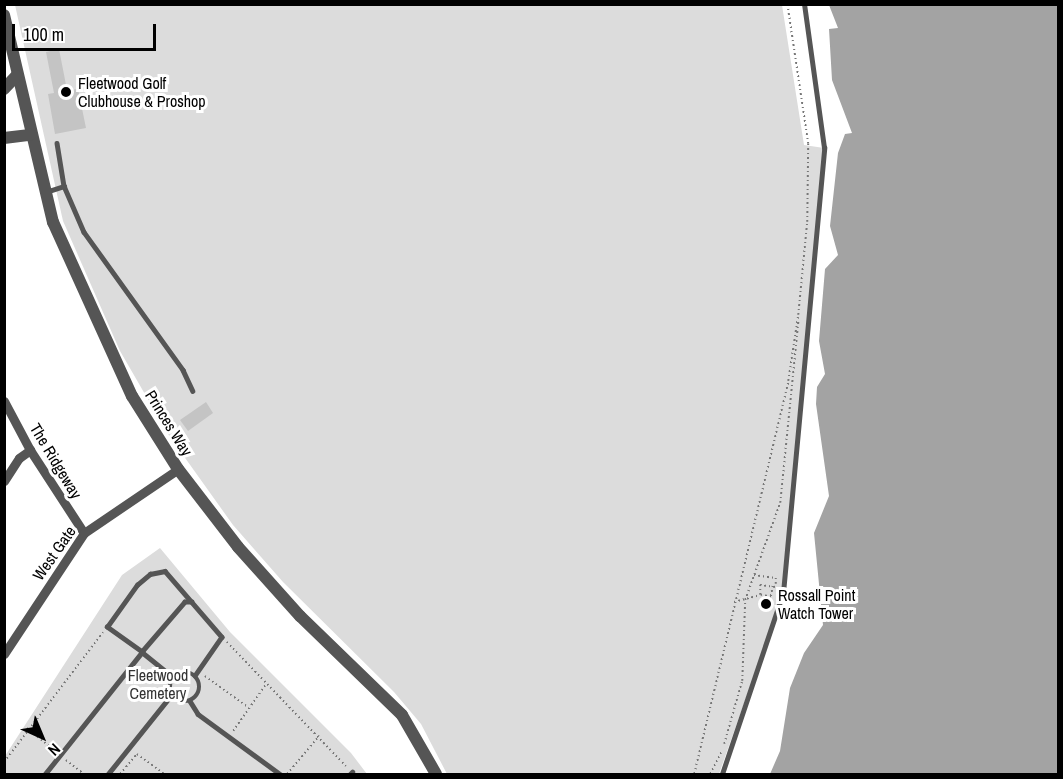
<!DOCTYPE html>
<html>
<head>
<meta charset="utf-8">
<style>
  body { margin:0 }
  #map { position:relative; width:1063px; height:779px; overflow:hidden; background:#fff; font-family:"Archivo Narrow",sans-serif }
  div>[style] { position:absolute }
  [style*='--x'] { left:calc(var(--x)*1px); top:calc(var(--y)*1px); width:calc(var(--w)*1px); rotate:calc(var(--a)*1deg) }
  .green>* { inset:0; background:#dcdcdc }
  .water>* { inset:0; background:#a3a3a3 }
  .building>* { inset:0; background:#c4c4c4 }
  .path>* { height:1.5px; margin-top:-0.75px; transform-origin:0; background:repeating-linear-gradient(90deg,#777 0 1.5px,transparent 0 4.5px) }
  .service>* { height:4.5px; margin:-2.25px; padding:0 2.25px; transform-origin:2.25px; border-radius:2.25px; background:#555 }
  .service>.ring { margin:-2.25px; padding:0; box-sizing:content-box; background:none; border:4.5px solid #555; border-radius:50% }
  .minor>* { height:9px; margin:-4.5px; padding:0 4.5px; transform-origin:4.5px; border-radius:4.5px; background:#555 }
  .tertiary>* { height:12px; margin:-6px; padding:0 6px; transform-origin:6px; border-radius:6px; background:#555 }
  .dots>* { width:16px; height:16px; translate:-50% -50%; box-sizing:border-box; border:3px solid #fff; border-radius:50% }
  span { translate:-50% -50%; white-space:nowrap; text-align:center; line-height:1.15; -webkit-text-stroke:6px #fff; paint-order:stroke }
  .poi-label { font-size:16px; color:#000 }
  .left { translate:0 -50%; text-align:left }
  .street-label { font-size:16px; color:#000 }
  .park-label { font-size:16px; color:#333 }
  .frame { position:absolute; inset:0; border:6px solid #000; pointer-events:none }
  .north { position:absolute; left:12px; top:707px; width:60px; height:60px; -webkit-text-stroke:4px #fff; paint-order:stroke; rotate:136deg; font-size:16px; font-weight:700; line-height:24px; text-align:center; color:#000 }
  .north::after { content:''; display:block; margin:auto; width:21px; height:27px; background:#000; clip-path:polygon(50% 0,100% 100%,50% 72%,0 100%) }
  .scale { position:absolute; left:12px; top:24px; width:144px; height:27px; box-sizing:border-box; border:3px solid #000; border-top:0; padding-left:8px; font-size:18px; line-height:21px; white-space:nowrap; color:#000; -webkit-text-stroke:4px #fff; paint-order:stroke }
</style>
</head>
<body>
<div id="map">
  <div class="green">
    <div style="clip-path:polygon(15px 5px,782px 5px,804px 145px,824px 148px,783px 593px,719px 774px,447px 774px,421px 724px,394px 692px,283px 582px,233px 525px,168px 434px,120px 351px,63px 221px)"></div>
    <div style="clip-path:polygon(160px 548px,230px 632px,351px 753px,367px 774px,5px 774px,5px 756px,122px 575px)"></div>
  </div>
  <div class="water">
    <div style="clip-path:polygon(829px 5px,1058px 5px,1058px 774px,770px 774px,780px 751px,790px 688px,804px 653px,823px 625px,814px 533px,829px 496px,816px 404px,817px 387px,825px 374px,819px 341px,825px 269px,838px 255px,830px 226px,838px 153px,845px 134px,852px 133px,832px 80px,829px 29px,838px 28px)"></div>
  </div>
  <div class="building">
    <div style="clip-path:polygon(59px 49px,67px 90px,78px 89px,86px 128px,55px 134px,48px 94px,54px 93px,46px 52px)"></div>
    <div style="clip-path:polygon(206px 402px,213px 413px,188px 431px,180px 420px)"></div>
  </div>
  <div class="path">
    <div style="--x:754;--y:575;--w:22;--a:8"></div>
    <div style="--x:776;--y:578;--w:6;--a:90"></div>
    <div style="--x:773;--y:586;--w:11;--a:100"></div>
    <div style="--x:771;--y:597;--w:11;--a:-170"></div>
    <div style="--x:760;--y:595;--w:10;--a:-90"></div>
    <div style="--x:760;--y:585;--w:16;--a:7"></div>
    <div style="--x:734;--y:602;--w:27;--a:-15"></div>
    <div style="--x:227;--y:642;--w:172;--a:46.2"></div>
    <div style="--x:205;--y:676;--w:53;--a:35.8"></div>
    <div style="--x:27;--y:728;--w:36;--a:39"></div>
    <div style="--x:233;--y:731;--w:57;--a:-54.9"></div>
    <div style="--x:724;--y:744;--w:66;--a:-74.1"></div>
    <div style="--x:742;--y:681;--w:81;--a:-87.9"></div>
    <div style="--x:745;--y:600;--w:103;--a:-70.2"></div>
    <div style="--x:780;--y:503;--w:182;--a:-84.3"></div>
    <div style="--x:66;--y:760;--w:23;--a:38"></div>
    <div style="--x:4;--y:762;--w:163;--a:-52.7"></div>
    <div style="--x:120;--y:774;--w:26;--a:-50"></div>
    <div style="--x:137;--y:754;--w:34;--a:36"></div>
    <div style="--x:287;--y:774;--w:50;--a:-49.9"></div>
    <div style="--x:694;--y:774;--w:404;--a:-76.5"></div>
    <div style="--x:788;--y:381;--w:67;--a:-81.4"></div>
    <div style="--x:798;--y:315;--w:93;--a:-84.5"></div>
    <div style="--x:807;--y:222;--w:78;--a:-89.3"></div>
    <div style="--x:808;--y:144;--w:142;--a:-98.5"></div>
    <div style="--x:710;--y:774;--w:25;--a:-63"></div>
  </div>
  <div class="service">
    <div style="--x:57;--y:143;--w:44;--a:80.8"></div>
    <div style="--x:64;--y:186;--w:50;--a:66.5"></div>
    <div style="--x:84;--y:232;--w:170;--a:54.3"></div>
    <div style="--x:183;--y:370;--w:23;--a:65"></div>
    <div style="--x:46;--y:192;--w:19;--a:-18"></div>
    <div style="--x:192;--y:602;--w:7;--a:180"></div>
    <div style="--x:185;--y:602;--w:66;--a:130.7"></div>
    <div style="--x:142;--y:652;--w:43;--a:-144.5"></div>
    <div style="--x:107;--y:627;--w:52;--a:-54.5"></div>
    <div style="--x:137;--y:585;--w:17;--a:-40"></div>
    <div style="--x:150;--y:574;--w:15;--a:-11"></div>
    <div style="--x:165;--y:571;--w:87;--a:49.2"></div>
    <div style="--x:222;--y:637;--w:47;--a:124.7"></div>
    <div class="ring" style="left:170px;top:672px;width:25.5px;height:25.5px"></div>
    <div style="--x:190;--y:701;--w:15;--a:58"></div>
    <div style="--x:198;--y:714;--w:102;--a:36.2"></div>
    <div style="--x:45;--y:774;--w:156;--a:-51.5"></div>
    <div style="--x:142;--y:652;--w:40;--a:39"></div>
    <div style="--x:108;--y:774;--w:102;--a:-51.3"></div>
    <div style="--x:350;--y:774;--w:3;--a:-45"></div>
    <div style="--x:722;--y:774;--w:191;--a:-71.4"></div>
    <div style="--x:783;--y:593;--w:447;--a:-84.7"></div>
    <div style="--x:824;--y:148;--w:145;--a:-97.9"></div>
  </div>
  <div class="minor">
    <div style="--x:4;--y:401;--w:55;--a:62"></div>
    <div style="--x:30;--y:450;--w:99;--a:57"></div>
    <div style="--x:4;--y:481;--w:27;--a:-57"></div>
    <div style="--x:19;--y:458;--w:14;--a:-36"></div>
    <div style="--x:4;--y:654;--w:145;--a:-56.5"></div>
    <div style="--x:84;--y:533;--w:114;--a:-34.2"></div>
  </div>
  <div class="tertiary">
    <div style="--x:4;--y:15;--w:213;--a:76.7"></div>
    <div style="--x:53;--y:222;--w:191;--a:65.6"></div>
    <div style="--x:132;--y:396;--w:86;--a:57.8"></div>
    <div style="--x:178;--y:469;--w:98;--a:52.4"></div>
    <div style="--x:238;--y:547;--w:93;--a:48.1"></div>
    <div style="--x:300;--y:616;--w:142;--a:44.1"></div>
    <div style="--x:402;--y:715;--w:68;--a:60"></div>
    <div style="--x:4;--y:89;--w:18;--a:-47"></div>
    <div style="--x:4;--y:138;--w:26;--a:-7"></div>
  </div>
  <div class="dots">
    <div style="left:66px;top:92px;background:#000"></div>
    <div style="left:766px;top:604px;background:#000"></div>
  </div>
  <div class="poi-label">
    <span class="left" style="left:78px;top:92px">Fleetwood Golf<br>Clubhouse &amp; Proshop</span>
    <span class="left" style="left:778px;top:604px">Rossall Point<br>Watch Tower</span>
  </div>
  <div class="street-label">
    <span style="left:169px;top:423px;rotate:58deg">Princes Way</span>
    <span style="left:56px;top:461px;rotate:59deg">The Ridgeway</span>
    <span style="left:54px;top:553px;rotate:-55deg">West Gate</span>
  </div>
  <div class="park-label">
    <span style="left:158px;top:684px">Fleetwood<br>Cemetery</span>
  </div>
  <div class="frame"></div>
  <div class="north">N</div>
  <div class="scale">100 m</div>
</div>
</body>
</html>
